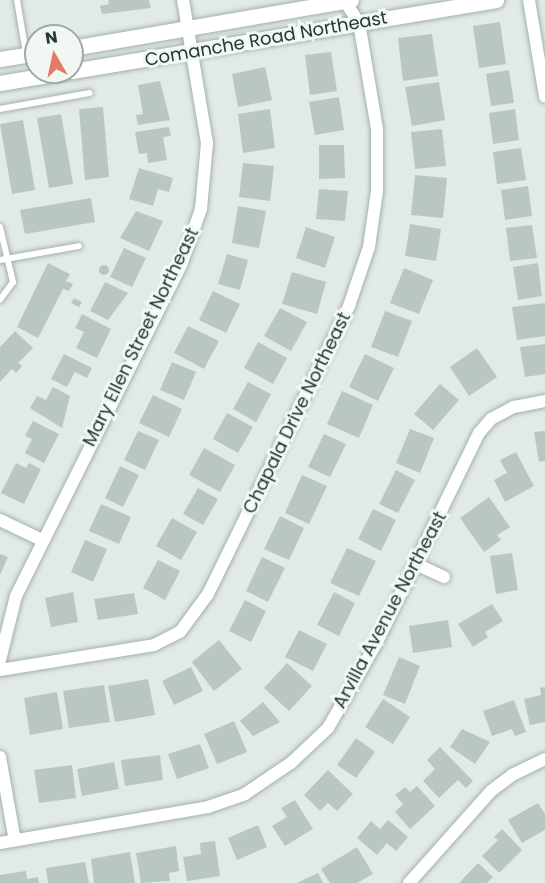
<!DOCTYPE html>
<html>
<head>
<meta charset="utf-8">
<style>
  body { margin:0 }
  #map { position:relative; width:545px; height:883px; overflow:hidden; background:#e1eae5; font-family:Poppins,sans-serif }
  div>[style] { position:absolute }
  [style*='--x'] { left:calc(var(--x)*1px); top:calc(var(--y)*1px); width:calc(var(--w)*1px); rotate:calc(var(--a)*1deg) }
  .building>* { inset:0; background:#bac7c1 }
  .round { border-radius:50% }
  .roads { filter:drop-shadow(0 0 2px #a4b1ab) drop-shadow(0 0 2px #a4b1ab) }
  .service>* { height:6px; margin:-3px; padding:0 3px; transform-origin:3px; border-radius:3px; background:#fff }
  .minor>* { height:12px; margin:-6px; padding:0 6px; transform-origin:6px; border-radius:6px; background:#fff }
  .tertiary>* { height:15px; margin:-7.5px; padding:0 7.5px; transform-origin:7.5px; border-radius:7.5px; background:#fff }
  span { translate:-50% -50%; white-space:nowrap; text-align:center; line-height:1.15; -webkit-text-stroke:6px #f1f7f3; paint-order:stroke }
  .street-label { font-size:18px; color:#233931 }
  .north { position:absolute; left:24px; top:24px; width:60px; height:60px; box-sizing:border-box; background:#f1f7f3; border:2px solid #9faba5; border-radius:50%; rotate:351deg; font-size:16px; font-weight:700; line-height:24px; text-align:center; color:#233931 }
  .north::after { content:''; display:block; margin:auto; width:21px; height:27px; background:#e37b66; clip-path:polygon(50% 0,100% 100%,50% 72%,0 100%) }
</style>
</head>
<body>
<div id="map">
  <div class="building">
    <div style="clip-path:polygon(108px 0,149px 0,151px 8px,102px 14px,100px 6px,109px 4px)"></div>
    <div style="clip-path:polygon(500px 22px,506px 64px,479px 68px,473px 26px)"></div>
    <div style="clip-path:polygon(432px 34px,438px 76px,403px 81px,398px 38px)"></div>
    <div style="clip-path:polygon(331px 52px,337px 91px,310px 95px,305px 55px)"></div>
    <div style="clip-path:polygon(265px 67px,272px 100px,238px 107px,232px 74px)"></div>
    <div style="clip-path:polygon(509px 70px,514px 103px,491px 106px,486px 74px)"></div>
    <div style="clip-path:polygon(160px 81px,170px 120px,138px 125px,136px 115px,143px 114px,138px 85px)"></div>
    <div style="clip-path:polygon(439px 82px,445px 120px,412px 126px,405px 87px)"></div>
    <div style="clip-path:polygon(339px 97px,344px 130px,315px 135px,309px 102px)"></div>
    <div style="clip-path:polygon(103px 107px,109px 177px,85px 180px,79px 109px)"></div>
    <div style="clip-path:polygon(270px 109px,275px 148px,243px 153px,238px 114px)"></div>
    <div style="clip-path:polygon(515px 109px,519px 140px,493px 144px,489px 113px)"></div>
    <div style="clip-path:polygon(61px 114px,73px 184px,49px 188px,37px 118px)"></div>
    <div style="clip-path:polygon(23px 120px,35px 190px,12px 194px,0 124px)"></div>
    <div style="clip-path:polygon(169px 127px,171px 136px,163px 137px,167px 160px,148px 163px,147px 153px,139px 154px,135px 132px)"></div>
    <div style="clip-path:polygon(442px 129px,446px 166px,415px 169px,411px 132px)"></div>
    <div style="clip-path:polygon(319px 145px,344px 145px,345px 178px,319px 179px)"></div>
    <div style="clip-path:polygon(521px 148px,526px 180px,497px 184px,493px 152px)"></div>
    <div style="clip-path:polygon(243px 163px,274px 166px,270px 201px,239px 197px)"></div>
    <div style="clip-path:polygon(139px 168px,173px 178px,169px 192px,158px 189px,153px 206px,129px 199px)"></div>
    <div style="clip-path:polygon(415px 175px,447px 178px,443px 218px,411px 215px)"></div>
    <div style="clip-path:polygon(528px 186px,532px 216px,505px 220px,501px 190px)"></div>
    <div style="clip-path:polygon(319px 189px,348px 191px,345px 221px,316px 219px)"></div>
    <div style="clip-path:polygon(91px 198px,95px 222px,25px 234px,20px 210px)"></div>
    <div style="clip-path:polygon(238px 206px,266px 211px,259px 248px,232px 243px)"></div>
    <div style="clip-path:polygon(136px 211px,163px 221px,149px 251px,120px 238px)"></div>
    <div style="clip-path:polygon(410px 224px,441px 229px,436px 261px,405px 256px)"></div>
    <div style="clip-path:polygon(532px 225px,537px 258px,510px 261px,506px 228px)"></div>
    <div style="clip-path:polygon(306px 227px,335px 237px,325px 268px,296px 258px)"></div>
    <div style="clip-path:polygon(124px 248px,146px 258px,132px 287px,110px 277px)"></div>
    <div style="clip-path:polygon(227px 254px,248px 260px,240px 290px,218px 284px)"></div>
    <div style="clip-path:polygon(48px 263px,70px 274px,66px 281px,73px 284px,69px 291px,63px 289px,38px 338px,17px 327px)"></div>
    <div style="clip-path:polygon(538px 263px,542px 296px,518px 300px,513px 267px)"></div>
    <div class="round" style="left:99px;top:265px;width:10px;height:10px"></div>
    <div style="clip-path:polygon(404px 268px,433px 280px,419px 314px,390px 303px)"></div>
    <div style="clip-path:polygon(292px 272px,326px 282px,317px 314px,282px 304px)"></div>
    <div style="clip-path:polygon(105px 282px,128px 293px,108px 320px,90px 311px)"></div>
    <div style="clip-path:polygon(213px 291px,240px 304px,226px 333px,199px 320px)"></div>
    <div style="clip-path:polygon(74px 298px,82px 302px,79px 307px,71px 303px)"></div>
    <div style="clip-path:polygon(545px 303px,545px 336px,517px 340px,512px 307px)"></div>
    <div style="clip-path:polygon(280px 308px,307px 322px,291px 351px,264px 336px)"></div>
    <div style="clip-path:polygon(385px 311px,412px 321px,398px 357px,371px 347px)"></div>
    <div style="clip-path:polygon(82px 314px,111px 329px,97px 358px,76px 348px,84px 332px,75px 328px)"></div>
    <div style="clip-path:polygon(188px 326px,219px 341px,204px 369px,174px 353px)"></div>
    <div style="clip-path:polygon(15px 331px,33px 348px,18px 363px,22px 366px,16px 373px,12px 369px,0 382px,0 347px)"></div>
    <div style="clip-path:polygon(258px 342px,287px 358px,273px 384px,244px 368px)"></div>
    <div style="clip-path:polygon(545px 344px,545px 374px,525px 377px,520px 347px)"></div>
    <div style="clip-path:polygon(477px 348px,497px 377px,469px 396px,450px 367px)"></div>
    <div style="clip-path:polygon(64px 354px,92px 368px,87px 378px,75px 372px,67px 387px,51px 379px)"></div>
    <div style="clip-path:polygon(365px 354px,394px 368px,378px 401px,349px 387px)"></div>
    <div style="clip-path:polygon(172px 362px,196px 372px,184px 400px,160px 390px)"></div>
    <div style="clip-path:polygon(248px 382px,271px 394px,256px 422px,233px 409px)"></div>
    <div style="clip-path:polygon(440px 384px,459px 400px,433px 430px,414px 414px)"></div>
    <div style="clip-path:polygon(53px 387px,70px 396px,62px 428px,30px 408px,37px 396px,46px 400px)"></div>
    <div style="clip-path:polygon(342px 391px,373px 405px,359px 438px,327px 424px)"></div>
    <div style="clip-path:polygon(153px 395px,182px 409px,169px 437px,139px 423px)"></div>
    <div style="clip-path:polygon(227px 413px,253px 427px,238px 453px,213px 439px)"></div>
    <div style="clip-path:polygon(33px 421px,59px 434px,44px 463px,25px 453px,32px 439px,25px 436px)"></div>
    <div style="clip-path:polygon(410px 429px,434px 438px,420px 473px,396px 463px)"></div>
    <div style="clip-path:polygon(138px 431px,159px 440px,145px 470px,124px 460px)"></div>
    <div style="clip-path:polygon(545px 431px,545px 461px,539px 462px,534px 432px)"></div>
    <div style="clip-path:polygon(324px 434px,346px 444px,330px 477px,308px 467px)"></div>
    <div style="clip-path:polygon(204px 448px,235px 465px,220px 492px,189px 475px)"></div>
    <div style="clip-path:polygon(516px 452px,534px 486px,505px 502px,494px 480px,507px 473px,500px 460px)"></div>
    <div style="clip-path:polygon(16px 463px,26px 468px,29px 463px,41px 469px,24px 504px,1px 493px)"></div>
    <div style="clip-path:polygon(120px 466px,139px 475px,123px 507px,105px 498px)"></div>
    <div style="clip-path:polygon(396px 470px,415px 480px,398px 513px,379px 504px)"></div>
    <div style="clip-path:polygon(302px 475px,327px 486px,309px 524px,285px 513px)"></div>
    <div style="clip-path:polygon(198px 488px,218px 499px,203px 525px,183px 514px)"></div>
    <div style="clip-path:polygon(489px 497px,510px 527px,497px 535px,501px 540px,484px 552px,460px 518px)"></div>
    <div style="clip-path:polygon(101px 504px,131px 517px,119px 544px,89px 531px)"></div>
    <div style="clip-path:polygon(373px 509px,396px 520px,381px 551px,358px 539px)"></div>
    <div style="clip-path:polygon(280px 516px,304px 528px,289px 560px,264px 549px)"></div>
    <div style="clip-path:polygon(172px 518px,197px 532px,181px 560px,156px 546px)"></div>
    <div style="clip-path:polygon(85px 540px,107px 549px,93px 582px,71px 572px)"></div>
    <div style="clip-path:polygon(347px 548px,376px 561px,359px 596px,330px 583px)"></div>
    <div style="clip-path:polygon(512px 553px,518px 590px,496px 594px,490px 556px)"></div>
    <div style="clip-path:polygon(0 554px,8px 557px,0 575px)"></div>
    <div style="clip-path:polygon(262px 557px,285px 568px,268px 602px,246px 591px)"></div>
    <div style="clip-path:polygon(158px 560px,180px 571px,165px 600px,143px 588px)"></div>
    <div style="clip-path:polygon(73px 592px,78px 622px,51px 627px,45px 598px)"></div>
    <div style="clip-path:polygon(334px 592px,355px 603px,339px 636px,317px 625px)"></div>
    <div style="clip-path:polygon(134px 593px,138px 614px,98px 620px,94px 599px)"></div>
    <div style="clip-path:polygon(245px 600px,266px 611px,251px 642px,229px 631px)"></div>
    <div style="clip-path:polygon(492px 604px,503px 621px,485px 632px,488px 637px,473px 647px,458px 624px)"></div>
    <div style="clip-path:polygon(448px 620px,452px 647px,413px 653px,409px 626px)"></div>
    <div style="clip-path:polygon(299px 630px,327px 644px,313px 671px,285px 657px)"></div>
    <div style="clip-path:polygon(219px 640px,242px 669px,214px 691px,192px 662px)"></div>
    <div style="clip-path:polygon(399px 657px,420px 666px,405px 704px,383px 695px)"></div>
    <div style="clip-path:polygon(287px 663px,312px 686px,289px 711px,264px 688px)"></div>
    <div style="clip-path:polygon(191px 667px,203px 691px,174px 705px,162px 681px)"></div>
    <div style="clip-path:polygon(148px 679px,155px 715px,115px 722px,108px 686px)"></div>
    <div style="clip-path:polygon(104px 685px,110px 722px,69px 728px,63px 691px)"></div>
    <div style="clip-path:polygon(545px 687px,545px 722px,530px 725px,524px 699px,541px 695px,540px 688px)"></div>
    <div style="clip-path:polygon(57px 692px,63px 729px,30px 735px,24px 698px)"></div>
    <div style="clip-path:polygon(383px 699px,410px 717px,393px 744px,365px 727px)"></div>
    <div style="clip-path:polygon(514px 700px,526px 732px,515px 736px,512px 729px,492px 736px,483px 711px)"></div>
    <div style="clip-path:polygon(263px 702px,280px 722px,253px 736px,240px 721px)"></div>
    <div style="clip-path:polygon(234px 721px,247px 752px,217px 764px,204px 734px)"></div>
    <div style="clip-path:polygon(462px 729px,490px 742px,475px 764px,450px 747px)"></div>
    <div style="clip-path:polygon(356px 738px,375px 752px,356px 778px,337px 765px)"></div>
    <div style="clip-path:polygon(200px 744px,209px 768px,177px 779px,168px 754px)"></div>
    <div style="clip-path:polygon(440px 747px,473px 781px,466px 788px,458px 780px,439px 798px,423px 781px,435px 769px,427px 760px)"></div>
    <div style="clip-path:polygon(160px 755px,163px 780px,125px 786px,121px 760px)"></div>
    <div style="clip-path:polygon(114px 762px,119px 789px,82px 796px,77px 769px)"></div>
    <div style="clip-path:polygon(72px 765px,76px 798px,39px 803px,34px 770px)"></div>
    <div style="clip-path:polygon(328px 770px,353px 794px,337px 811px,328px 803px,320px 811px,304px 795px)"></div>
    <div style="clip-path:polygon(417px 786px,435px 806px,410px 829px,395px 812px,403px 804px,395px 795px,405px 787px,410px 792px)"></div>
    <div style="clip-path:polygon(295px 800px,313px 829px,285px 846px,272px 826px,287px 817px,281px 808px)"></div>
    <div style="clip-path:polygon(538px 803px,545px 814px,545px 830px,522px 843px,508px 820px)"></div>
    <div style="clip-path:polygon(388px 820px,408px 837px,396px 851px,387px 843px,377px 855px,357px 838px,371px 821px,380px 829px)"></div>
    <div style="clip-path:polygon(258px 825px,267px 847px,237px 860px,228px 838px)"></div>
    <div style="clip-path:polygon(502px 829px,522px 850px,499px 873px,482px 856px,498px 840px,494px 837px)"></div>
    <div style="clip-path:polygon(215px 841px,220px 876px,187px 881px,183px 857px,201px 854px,200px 843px)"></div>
    <div style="clip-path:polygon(176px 846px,179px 871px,169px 873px,170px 881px,141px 883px,136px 853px)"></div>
    <div style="clip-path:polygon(357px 847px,373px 874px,357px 883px,330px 883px,321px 869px)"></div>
    <div style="clip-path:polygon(130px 852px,135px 883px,94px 883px,91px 859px)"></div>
    <div style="clip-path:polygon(85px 862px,89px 883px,48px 883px,46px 868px)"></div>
    <div style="clip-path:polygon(478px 863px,493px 877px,487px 883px,459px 883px)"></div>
    <div style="clip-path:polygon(26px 871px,27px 879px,38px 877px,39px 883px,0 883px,0 875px)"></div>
    <div style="clip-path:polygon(318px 873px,323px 883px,297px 883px)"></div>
  </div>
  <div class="roads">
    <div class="service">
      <div style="--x:17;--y:0;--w:54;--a:80.4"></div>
      <div style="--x:0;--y:109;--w:91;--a:-10.1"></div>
      <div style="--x:0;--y:227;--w:57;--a:76.7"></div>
      <div style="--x:13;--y:282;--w:22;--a:126"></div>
      <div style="--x:0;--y:260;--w:80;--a:-10"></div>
    </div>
    <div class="minor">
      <div style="--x:529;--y:0;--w:98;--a:80.6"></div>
      <div style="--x:0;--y:520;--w:47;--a:25.5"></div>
      <div style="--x:416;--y:564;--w:31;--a:25"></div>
      <div style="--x:0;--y:660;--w:66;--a:-76"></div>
      <div style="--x:16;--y:596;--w:370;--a:-63.5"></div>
      <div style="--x:181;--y:265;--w:59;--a:-70.3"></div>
      <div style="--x:201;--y:209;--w:66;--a:-84.8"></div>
      <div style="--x:207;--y:143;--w:145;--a:-99.5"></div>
      <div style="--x:0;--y:670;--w:156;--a:-9.2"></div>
      <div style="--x:154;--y:645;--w:29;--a:-27"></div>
      <div style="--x:180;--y:632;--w:47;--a:-53.6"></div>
      <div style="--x:208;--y:594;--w:321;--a:-63.9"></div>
      <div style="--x:349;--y:306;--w:62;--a:-71.3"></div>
      <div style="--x:369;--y:247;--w:57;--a:-81.9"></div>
      <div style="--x:377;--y:191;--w:62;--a:-90"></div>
      <div style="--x:377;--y:129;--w:108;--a:-99.6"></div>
      <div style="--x:359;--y:23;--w:27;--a:-123"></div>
      <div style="--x:0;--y:757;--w:85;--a:79.9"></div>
      <div style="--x:0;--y:843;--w:211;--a:-9.8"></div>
      <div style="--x:208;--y:807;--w:39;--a:-19"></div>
      <div style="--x:245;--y:794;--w:57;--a:-34.2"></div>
      <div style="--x:292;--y:762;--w:50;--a:-43.4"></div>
      <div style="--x:328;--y:728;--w:99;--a:-60.3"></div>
      <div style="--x:377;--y:642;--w:233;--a:-64"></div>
      <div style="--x:479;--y:433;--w:18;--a:-49"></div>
      <div style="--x:491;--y:419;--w:26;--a:-28"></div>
      <div style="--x:514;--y:407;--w:32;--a:-11"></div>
      <div style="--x:409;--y:883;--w:123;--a:-48.3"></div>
      <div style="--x:491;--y:791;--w:26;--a:-37"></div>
      <div style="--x:512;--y:775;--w:37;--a:-26"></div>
    </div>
    <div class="tertiary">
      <div style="--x:72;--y:48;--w:283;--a:-9.8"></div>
      <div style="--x:0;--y:59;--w:36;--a:-9"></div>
      <div style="--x:72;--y:71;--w:430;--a:-9.5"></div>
      <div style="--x:0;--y:83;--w:66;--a:-9.6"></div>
    </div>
  </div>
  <div class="street-label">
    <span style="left:266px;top:39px;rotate:-10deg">Comanche Road Northeast</span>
    <span style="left:141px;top:337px;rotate:-64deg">Mary Ellen Street Northeast</span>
    <span style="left:297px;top:413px;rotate:-64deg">Chapala Drive Northeast</span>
    <span style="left:390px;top:610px;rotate:-62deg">Arvilla Avenue Northeast</span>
  </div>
  <div class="north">N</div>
</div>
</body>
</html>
